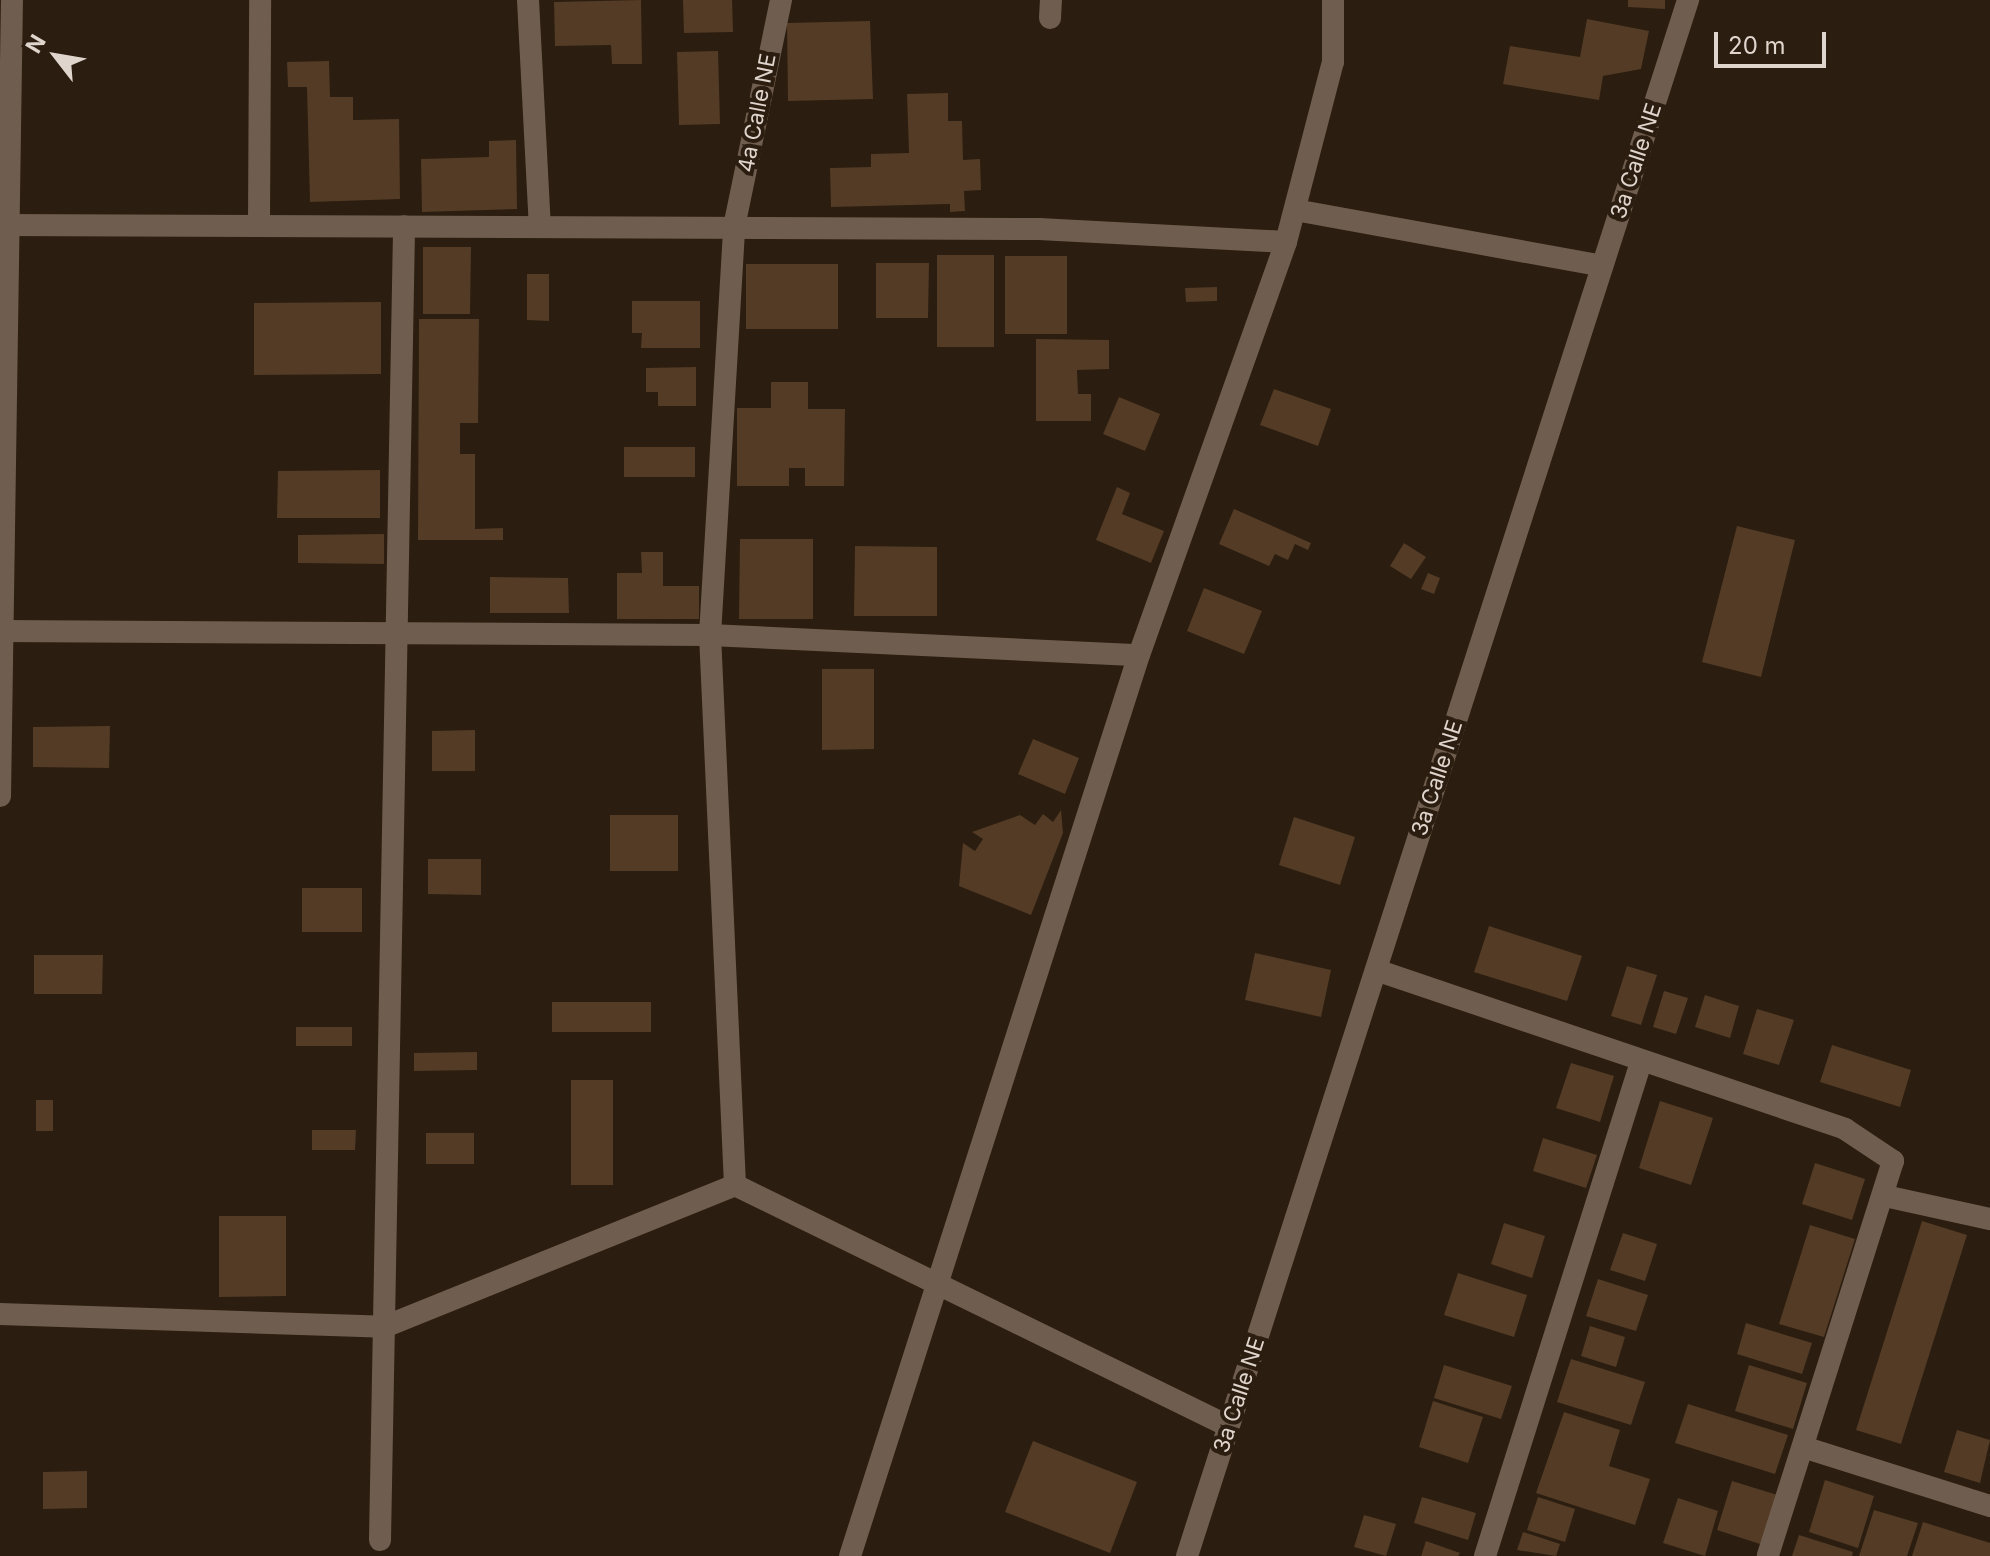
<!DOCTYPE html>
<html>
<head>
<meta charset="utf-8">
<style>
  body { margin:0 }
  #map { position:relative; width:1990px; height:1556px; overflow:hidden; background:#2b1d0f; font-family:Inter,sans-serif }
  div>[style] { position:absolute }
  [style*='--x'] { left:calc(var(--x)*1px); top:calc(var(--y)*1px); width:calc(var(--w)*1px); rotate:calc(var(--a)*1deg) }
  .building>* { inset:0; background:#533b25 }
  .minor>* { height:22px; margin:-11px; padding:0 11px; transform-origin:11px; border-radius:11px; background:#6f5e4f }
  span { translate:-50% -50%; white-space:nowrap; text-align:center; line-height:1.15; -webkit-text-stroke:8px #2b1d0f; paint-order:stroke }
  .street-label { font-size:22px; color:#dfd5cd }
  .north { position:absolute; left:16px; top:16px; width:80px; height:80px; -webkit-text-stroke:6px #2b1d0f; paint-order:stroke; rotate:301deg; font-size:22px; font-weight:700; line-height:32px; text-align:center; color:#dfd5cd }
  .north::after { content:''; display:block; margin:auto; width:28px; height:36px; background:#dfd5cd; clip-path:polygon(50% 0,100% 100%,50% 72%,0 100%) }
  .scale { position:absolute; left:1714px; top:32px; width:112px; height:36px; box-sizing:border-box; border:4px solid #dfd5cd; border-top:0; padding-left:10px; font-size:24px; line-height:28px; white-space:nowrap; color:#dfd5cd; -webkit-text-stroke:6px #2b1d0f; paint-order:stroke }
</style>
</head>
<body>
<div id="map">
  <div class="building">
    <div style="clip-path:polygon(641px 0,642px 64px,612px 64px,611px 45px,555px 46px,554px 2px)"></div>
    <div style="clip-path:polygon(683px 0,732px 0,733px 32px,684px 33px)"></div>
    <div style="clip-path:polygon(1628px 0,1665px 0,1665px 9px,1628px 7px)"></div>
    <div style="clip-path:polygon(1587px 19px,1649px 31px,1641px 69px,1603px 76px,1599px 100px,1503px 84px,1510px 46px,1580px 57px)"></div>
    <div style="clip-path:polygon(870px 21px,873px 99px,788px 101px,787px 23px)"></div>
    <div style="clip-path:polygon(718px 51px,720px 124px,679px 125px,677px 52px)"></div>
    <div style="clip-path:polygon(329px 61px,330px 97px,353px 97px,353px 120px,399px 119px,400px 199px,310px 202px,307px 87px,288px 87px,287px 62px)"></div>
    <div style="clip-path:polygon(948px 93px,948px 121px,962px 121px,963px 160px,980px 159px,981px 190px,964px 191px,965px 211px,950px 212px,950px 204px,831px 207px,830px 168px,871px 167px,871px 154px,909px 153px,907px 94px)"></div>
    <div style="clip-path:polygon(516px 140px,517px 209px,422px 212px,421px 159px,489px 157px,489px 141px)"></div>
    <div style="clip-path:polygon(423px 247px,471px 247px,470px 314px,423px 314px)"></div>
    <div style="clip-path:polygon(937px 255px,994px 255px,994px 347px,937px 347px)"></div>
    <div style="clip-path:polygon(1005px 256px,1067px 256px,1067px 334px,1005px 334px)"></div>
    <div style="clip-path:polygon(876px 263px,929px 263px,928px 318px,876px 318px)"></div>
    <div style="clip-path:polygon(746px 264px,838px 264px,838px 329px,746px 329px)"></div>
    <div style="clip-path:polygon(527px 274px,549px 274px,549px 321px,527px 320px)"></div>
    <div style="clip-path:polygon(1217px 287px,1217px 301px,1186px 302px,1185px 288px)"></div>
    <div style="clip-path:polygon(632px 301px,700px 301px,700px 348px,641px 348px,642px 333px,632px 333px)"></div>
    <div style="clip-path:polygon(381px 302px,381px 374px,254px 375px,254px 303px)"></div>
    <div style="clip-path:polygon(419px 319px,479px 319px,478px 423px,460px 423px,460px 454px,475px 454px,475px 529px,503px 528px,503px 540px,418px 540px)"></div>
    <div style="clip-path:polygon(1036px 339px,1109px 340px,1109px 369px,1077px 370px,1078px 394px,1091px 394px,1091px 421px,1036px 421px)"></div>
    <div style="clip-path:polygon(696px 367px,696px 406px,658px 406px,658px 392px,646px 392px,646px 368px)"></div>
    <div style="clip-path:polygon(771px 382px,808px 382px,808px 409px,845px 409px,844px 486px,805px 486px,805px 468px,789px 468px,789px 486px,737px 486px,737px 408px,771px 408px)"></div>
    <div style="clip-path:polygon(1274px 389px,1331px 409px,1318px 446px,1260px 425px)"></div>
    <div style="clip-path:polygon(1119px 397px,1160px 414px,1145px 451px,1103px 434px)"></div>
    <div style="clip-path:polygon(624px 447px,695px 447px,695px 477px,624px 477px)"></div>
    <div style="clip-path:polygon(380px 470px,380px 518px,277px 518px,278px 471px)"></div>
    <div style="clip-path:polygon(1117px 487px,1130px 493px,1122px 514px,1164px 531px,1151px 563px,1096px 540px)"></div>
    <div style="clip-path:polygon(1234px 509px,1311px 543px,1308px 550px,1295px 544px,1288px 560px,1275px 554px,1269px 566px,1219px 544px)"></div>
    <div style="clip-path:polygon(1737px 526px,1795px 540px,1761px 677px,1702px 662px)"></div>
    <div style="clip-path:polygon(384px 534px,384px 564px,298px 563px,298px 535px)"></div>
    <div style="clip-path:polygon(740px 539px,813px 539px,813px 619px,739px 619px)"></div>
    <div style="clip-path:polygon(1404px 543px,1426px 557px,1411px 579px,1390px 566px)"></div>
    <div style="clip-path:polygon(855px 546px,937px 547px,937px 616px,854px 616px)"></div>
    <div style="clip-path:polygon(641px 552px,663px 552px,663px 586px,699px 586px,699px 619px,617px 619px,617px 573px,642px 573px)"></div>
    <div style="clip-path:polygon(1428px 573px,1440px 578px,1434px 594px,1421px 589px)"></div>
    <div style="clip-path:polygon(490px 577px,568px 578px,569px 613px,490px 613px)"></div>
    <div style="clip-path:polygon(1204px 588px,1262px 611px,1244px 654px,1187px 631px)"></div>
    <div style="clip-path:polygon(822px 669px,874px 669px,874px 749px,822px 750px)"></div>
    <div style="clip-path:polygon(110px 726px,109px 768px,33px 767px,33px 727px)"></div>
    <div style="clip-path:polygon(475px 730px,475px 771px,432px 771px,432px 731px)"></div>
    <div style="clip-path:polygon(1033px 739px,1079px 758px,1065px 794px,1018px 774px)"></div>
    <div style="clip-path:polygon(1061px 810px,1063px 833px,1031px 915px,959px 886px,963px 843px,975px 851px,983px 839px,972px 832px,1020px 815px,1035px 825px,1043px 814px,1053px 822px)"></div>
    <div style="clip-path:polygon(610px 815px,678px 815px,678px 871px,610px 871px)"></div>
    <div style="clip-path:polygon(1294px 817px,1355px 837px,1340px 885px,1279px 865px)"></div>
    <div style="clip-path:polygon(428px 859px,481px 859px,481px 895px,428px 894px)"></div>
    <div style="clip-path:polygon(302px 888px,362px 888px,362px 932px,302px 932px)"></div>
    <div style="clip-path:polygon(1489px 926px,1582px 956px,1567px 1001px,1474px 972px)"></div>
    <div style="clip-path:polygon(1255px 953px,1331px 970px,1321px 1017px,1245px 1000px)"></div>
    <div style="clip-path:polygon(34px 955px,103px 955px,102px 994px,34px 994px)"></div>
    <div style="clip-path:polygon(1627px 966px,1657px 975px,1641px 1025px,1611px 1016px)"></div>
    <div style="clip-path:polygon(1664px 991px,1688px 998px,1676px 1034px,1653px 1027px)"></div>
    <div style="clip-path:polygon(1705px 995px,1739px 1006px,1730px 1038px,1695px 1027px)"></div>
    <div style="clip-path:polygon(552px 1002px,651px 1002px,651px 1032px,552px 1032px)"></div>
    <div style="clip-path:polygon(1757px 1009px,1794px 1020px,1779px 1065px,1743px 1054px)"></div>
    <div style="clip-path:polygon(296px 1027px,352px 1027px,352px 1046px,296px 1046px)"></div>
    <div style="clip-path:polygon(1832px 1045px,1911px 1070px,1900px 1107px,1820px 1082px)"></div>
    <div style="clip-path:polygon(477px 1052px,477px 1070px,414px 1071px,414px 1053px)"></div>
    <div style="clip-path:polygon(1571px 1063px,1614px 1076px,1600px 1122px,1556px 1108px)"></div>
    <div style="clip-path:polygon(571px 1080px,613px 1080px,613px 1185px,571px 1185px)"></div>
    <div style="clip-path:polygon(36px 1100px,53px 1100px,53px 1131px,36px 1131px)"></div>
    <div style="clip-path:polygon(1660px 1101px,1713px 1118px,1691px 1185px,1639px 1168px)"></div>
    <div style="clip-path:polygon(312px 1130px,356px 1130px,355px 1150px,312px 1150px)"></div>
    <div style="clip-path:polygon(426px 1133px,474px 1133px,474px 1164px,426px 1164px)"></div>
    <div style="clip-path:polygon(1543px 1138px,1597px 1155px,1586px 1188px,1533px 1171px)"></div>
    <div style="clip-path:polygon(1815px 1163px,1865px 1179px,1852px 1220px,1802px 1204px)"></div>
    <div style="clip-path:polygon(219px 1216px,286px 1216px,286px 1296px,219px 1297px)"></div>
    <div style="clip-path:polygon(1922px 1221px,1967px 1235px,1901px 1444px,1856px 1430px)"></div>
    <div style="clip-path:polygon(1504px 1223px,1545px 1236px,1532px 1278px,1491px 1264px)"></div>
    <div style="clip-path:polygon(1810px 1225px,1855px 1239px,1824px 1337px,1779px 1324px)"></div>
    <div style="clip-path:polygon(1623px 1233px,1657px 1244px,1645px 1281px,1610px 1270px)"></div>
    <div style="clip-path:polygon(1458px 1273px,1527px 1295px,1514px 1337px,1444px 1315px)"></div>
    <div style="clip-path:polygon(1598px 1279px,1648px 1295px,1636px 1331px,1586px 1316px)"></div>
    <div style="clip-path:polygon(1746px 1323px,1812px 1343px,1802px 1374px,1737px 1354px)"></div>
    <div style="clip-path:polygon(1590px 1326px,1625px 1337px,1616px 1367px,1581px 1356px)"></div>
    <div style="clip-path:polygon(1571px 1359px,1645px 1382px,1631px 1425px,1557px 1402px)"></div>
    <div style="clip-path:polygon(1444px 1365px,1512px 1386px,1501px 1419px,1434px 1398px)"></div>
    <div style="clip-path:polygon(1749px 1365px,1807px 1383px,1793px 1429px,1735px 1411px)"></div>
    <div style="clip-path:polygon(1433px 1401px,1483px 1417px,1468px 1463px,1419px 1447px)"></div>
    <div style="clip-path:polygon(1688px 1404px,1788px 1435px,1775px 1474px,1675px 1443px)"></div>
    <div style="clip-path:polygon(1564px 1412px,1620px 1430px,1609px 1466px,1650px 1479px,1635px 1525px,1536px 1493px)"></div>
    <div style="clip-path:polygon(1957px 1430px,1990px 1440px,1980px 1483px,1944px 1472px)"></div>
    <div style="clip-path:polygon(1033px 1441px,1137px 1482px,1110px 1553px,1005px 1512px)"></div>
    <div style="clip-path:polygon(87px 1471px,87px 1508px,43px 1509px,43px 1472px)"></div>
    <div style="clip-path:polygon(1825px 1480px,1874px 1496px,1858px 1548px,1809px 1532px)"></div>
    <div style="clip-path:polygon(1732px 1481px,1781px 1496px,1766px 1546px,1717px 1530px)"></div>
    <div style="clip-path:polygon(1422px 1497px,1476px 1513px,1468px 1540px,1414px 1523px)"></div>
    <div style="clip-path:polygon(1538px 1497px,1575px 1509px,1565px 1542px,1527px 1530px)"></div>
    <div style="clip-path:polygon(1678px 1498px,1718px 1511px,1705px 1556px,1663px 1543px)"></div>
    <div style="clip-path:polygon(1874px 1510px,1918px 1523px,1907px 1556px,1859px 1556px)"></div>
    <div style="clip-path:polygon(1364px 1515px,1396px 1524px,1386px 1556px,1354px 1547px)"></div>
    <div style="clip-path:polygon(1923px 1522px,1990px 1543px,1990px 1556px,1912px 1556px)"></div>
    <div style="clip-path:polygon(1523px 1532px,1560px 1544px,1556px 1556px,1517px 1550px)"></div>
    <div style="clip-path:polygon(1799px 1535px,1853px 1552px,1852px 1556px,1792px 1556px)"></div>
    <div style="clip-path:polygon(1426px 1541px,1460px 1553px,1458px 1556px,1421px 1556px)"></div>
  </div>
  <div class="minor">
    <div style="--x:528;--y:0;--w:227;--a:87"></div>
    <div style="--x:1050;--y:18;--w:18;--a:-87"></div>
    <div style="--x:1295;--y:210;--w:312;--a:10.3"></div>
    <div style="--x:259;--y:222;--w:222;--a:-89.7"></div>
    <div style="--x:0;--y:225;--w:1039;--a:0.22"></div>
    <div style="--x:1039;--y:229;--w:247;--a:3"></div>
    <div style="--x:0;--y:631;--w:710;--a:0.32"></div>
    <div style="--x:710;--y:635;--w:429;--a:2.7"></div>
    <div style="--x:0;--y:796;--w:796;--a:-89.14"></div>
    <div style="--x:1376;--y:970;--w:495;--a:18.7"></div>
    <div style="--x:1845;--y:1129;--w:58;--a:33.7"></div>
    <div style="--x:1893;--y:1161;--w:414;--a:107.6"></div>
    <div style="--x:735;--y:1185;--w:551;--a:-92.6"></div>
    <div style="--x:710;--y:635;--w:409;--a:-86.6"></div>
    <div style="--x:734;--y:227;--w:232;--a:-78.3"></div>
    <div style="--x:1885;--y:1196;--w:107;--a:12.4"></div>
    <div style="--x:0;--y:1314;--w:384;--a:1.9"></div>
    <div style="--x:384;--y:1327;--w:379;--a:-22"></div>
    <div style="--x:735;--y:1185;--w:549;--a:26.05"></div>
    <div style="--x:1803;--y:1447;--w:196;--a:17.5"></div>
    <div style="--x:380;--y:1540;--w:1314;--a:-88.95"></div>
    <div style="--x:850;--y:1556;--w:946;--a:-72.22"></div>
    <div style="--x:1139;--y:655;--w:438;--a:-70.4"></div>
    <div style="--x:1286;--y:242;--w:186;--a:-75.4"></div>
    <div style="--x:1333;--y:62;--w:62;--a:-90"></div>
    <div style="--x:1187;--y:1556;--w:1635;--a:-72.15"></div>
    <div style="--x:1485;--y:1556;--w:518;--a:-72.47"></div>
  </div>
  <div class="street-label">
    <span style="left:757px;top:113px;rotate:-79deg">4a Calle NE</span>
    <span style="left:1636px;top:161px;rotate:-72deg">3a Calle NE</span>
    <span style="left:1437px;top:778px;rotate:-72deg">3a Calle NE</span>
    <span style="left:1239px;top:1395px;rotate:-72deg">3a Calle NE</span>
  </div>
  <div class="north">N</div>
  <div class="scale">20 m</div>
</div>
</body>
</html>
